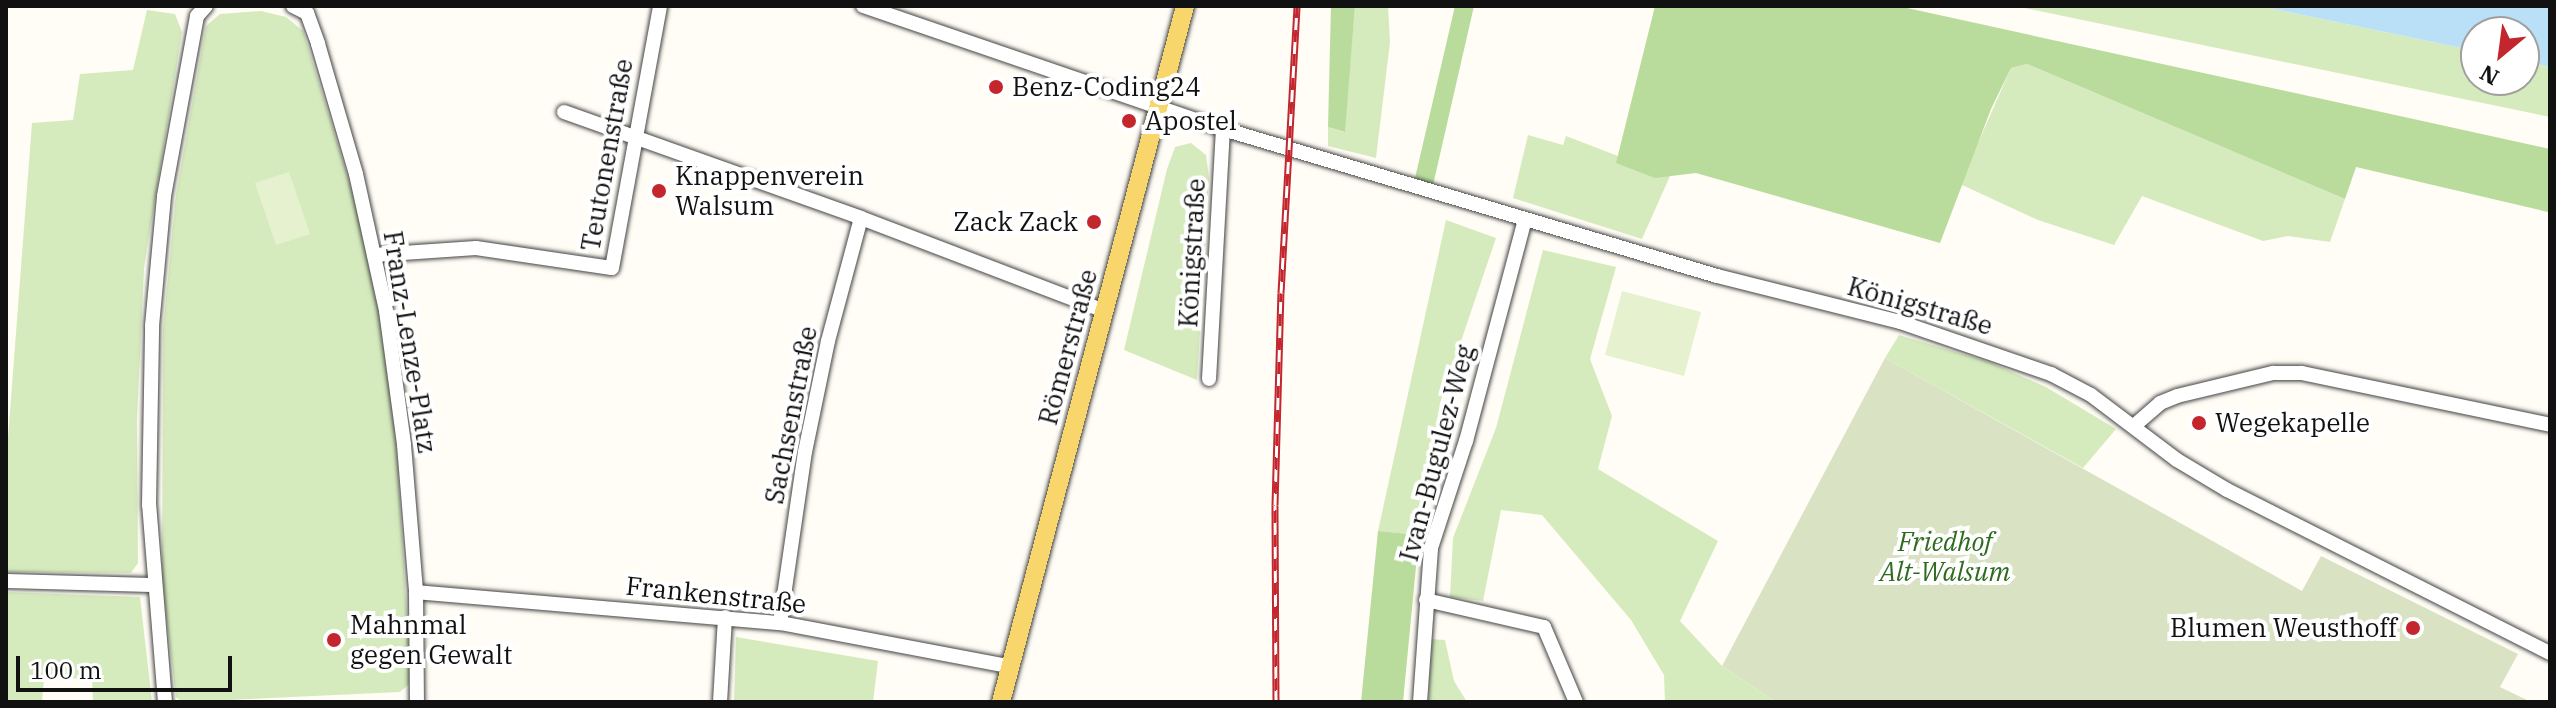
<!DOCTYPE html>
<html>
<head>
<meta charset="utf-8">
<style>
  body { margin:0 }
  #map { position:relative; width:2556px; height:708px; overflow:hidden; background:#fffdf5; font-family:"IBM Plex Serif",serif }
  div>[style] { position:absolute }
  [style*='--x'] { left:calc(var(--x)*1px); top:calc(var(--y)*1px); width:calc(var(--w)*1px); rotate:calc(var(--a)*1deg) }
  .green>* { inset:0; background:#d5ebbd }
  .forest>* { inset:0; background:#b9dc9c }
  .cemetery>* { inset:0; background:#d9e3c4 }
  .pitch>* { inset:0; background:#e6f2cf }
  .water>* { inset:0; background:#b9e0f7 }
  .roads { filter:drop-shadow(0 0 2px #444) drop-shadow(0 0 2px #444) }
  .minor>* { height:14px; margin:-7px; padding:0 7px; transform-origin:7px; border-radius:7px; background:#fff }
  .major>* { height:18px; margin:-9px; padding:0 9px; transform-origin:9px; border-radius:9px; background:#f9d66b }
  .rail>* { height:7px; margin-top:-3.5px; transform-origin:0; background:repeating-linear-gradient(90deg,#fff 0 12px,#c4262e 0 24px); box-sizing:border-box; border-block:2px solid #c4262e }
  .dots>* { width:22px; height:22px; translate:-50% -50%; box-sizing:border-box; border:4px solid #fff; border-radius:50% }
  span { translate:-50% -50%; white-space:nowrap; text-align:center; line-height:1.15; -webkit-text-stroke:8px #fff; paint-order:stroke }
  .poi-label { font-size:26px; color:#111 }
  .left { translate:0 -50%; text-align:left }
  .right { translate:-100% -50%; text-align:right }
  .street-label { font-size:26px; color:#111 }
  .park-label { font-size:26px; color:#2f6b1f; font-style:italic }
  .frame { position:absolute; inset:0; border:8px solid #111; pointer-events:none }
  .north { position:absolute; left:2460px; top:16px; width:80px; height:80px; box-sizing:border-box; background:#fff; border:2px solid #a0a0a0; border-radius:50%; rotate:209deg; font-size:22px; font-weight:700; line-height:32px; text-align:center; color:#111 }
  .north::after { content:''; display:block; margin:auto; width:28px; height:36px; background:#c4262e; clip-path:polygon(50% 0,100% 100%,50% 72%,0 100%) }
  .scale { position:absolute; left:16px; top:656px; width:216px; height:36px; box-sizing:border-box; border:4px solid #111; border-top:0; padding-left:10px; font-size:24px; line-height:28px; white-space:nowrap; color:#111; -webkit-text-stroke:6px #fff; paint-order:stroke }
</style>
</head>
<body>
<div id="map">
  <div class="green">
    <div style="clip-path:polygon(1355px 6px,1388px 6px,1390px 42px,1376px 158px,1328px 146px,1328px 127px,1344px 132px)"></div>
    <div style="clip-path:polygon(2015px 6px,2260px 6px,2476px 51px,2476px 80px,2524px 80px,2524px 61px,2550px 67px,2550px 117px)"></div>
    <div style="clip-path:polygon(147px 10px,175px 14px,182px 32px,144px 268px,137px 420px,138px 563px,131px 573px,6px 572px,6px 464px,32px 123px,73px 120px,80px 74px,133px 70px)"></div>
    <div style="clip-path:polygon(261px 11px,286px 17px,303px 31px,372px 256px,393px 392px,411px 682px,400px 692px,183px 702px,176px 697px,162px 579px,163px 329px,176px 194px,206px 26px,220px 14px)"></div>
    <div style="clip-path:polygon(2027px 64px,2345px 199px,2330px 242px,2288px 236px,2263px 241px,2142px 196px,2114px 245px,2038px 220px,1960px 184px,2011px 68px)"></div>
    <div style="clip-path:polygon(1528px 135px,1563px 145px,1566px 136px,1670px 176px,1642px 239px,1513px 198px)"></div>
    <div style="clip-path:polygon(1191px 143px,1206px 155px,1209px 178px,1197px 380px,1124px 350px,1167px 169px,1175px 147px)"></div>
    <div style="clip-path:polygon(1446px 220px,1496px 238px,1440px 403px,1419px 535px,1378px 531px)"></div>
    <div style="clip-path:polygon(1543px 250px,1616px 267px,1590px 359px,1612px 416px,1598px 469px,1718px 541px,1680px 621px,1722px 666px,1776px 702px,1665px 702px,1664px 675px,1631px 620px,1542px 515px,1501px 510px,1483px 601px,1450px 597px,1453px 538px,1496px 428px)"></div>
    <div style="clip-path:polygon(1899px 335px,1989px 362px,2046px 387px,2116px 429px,2083px 468px,1885px 358px)"></div>
    <div style="clip-path:polygon(6px 592px,140px 597px,152px 702px,93px 702px,92px 678px,44px 679px,42px 702px,6px 702px)"></div>
    <div style="clip-path:polygon(736px 637px,878px 661px,873px 702px,734px 702px)"></div>
    <div style="clip-path:polygon(1430px 639px,1445px 640px,1454px 681px,1467px 702px,1429px 702px)"></div>
  </div>
  <div class="forest">
    <div style="clip-path:polygon(1331px 6px,1355px 6px,1345px 132px,1328px 127px)"></div>
    <div style="clip-path:polygon(1455px 6px,1474px 6px,1433px 185px,1415px 178px)"></div>
    <div style="clip-path:polygon(1655px 6px,1898px 6px,2550px 149px,2550px 209px,2548px 212px,2356px 167px,2345px 199px,2027px 64px,2011px 68px,1991px 109px,1940px 243px,1696px 173px,1655px 178px,1616px 163px)"></div>
    <div style="clip-path:polygon(1378px 531px,1419px 535px,1403px 702px,1361px 702px)"></div>
  </div>
  <div class="cemetery">
    <div style="clip-path:polygon(1885px 358px,2302px 591px,2321px 556px,2518px 654px,2500px 687px,2531px 702px,1776px 702px,1722px 666px)"></div>
  </div>
  <div class="pitch">
    <div style="clip-path:polygon(289px 172px,310px 234px,276px 245px,255px 183px)"></div>
    <div style="clip-path:polygon(1622px 291px,1701px 312px,1684px 376px,1605px 355px)"></div>
  </div>
  <div class="water">
    <div style="clip-path:polygon(2260px 6px,2550px 6px,2550px 67px,2524px 61px,2524px 32px,2476px 32px,2476px 51px)"></div>
  </div>
  <div class="roads">
    <div class="minor">
      <div style="--x:293;--y:6;--w:16;--a:27"></div>
      <div style="--x:307;--y:13;--w:33;--a:70"></div>
      <div style="--x:318;--y:44;--w:135;--a:73.7"></div>
      <div style="--x:356;--y:174;--w:140;--a:77.6"></div>
      <div style="--x:386;--y:311;--w:135;--a:82.3"></div>
      <div style="--x:404;--y:445;--w:147;--a:85.3"></div>
      <div style="--x:416;--y:592;--w:110;--a:89.5"></div>
      <div style="--x:863;--y:6;--w:380;--a:18.9"></div>
      <div style="--x:1223;--y:129;--w:515;--a:16.57"></div>
      <div style="--x:1717;--y:276;--w:189;--a:14.1"></div>
      <div style="--x:1900;--y:322;--w:160;--a:19"></div>
      <div style="--x:2051;--y:374;--w:45;--a:27.7"></div>
      <div style="--x:2091;--y:395;--w:108;--a:37.1"></div>
      <div style="--x:2177;--y:460;--w:58;--a:31"></div>
      <div style="--x:2227;--y:490;--w:362;--a:26.8"></div>
      <div style="--x:564;--y:112;--w:315;--a:19.6"></div>
      <div style="--x:861;--y:218;--w:260;--a:20.9"></div>
      <div style="--x:374;--y:255;--w:102;--a:-3.9"></div>
      <div style="--x:476;--y:248;--w:137;--a:8.4"></div>
      <div style="--x:612;--y:268;--w:266;--a:-79.6"></div>
      <div style="--x:1209;--y:379;--w:250;--a:-86.8"></div>
      <div style="--x:2135;--y:425;--w:33;--a:-41"></div>
      <div style="--x:2160;--y:403;--w:18;--a:-22"></div>
      <div style="--x:2177;--y:396;--w:99;--a:-13.5"></div>
      <div style="--x:2273;--y:373;--w:29;--a:0"></div>
      <div style="--x:2302;--y:373;--w:253;--a:11.8"></div>
      <div style="--x:6;--y:581;--w:147;--a:1.6"></div>
      <div style="--x:416;--y:592;--w:365;--a:4.9"></div>
      <div style="--x:780;--y:623;--w:232;--a:10.7"></div>
      <div style="--x:1426;--y:600;--w:121;--a:12.9"></div>
      <div style="--x:1544;--y:627;--w:82;--a:66.9"></div>
      <div style="--x:780;--y:623;--w:173;--a:-81.7"></div>
      <div style="--x:805;--y:452;--w:113;--a:-78.3"></div>
      <div style="--x:828;--y:341;--w:127;--a:-75"></div>
      <div style="--x:165;--y:702;--w:198;--a:-94.6"></div>
      <div style="--x:149;--y:505;--w:179;--a:-89"></div>
      <div style="--x:152;--y:326;--w:131;--a:-84.7"></div>
      <div style="--x:164;--y:196;--w:183;--a:-79.6"></div>
      <div style="--x:197;--y:16;--w:13;--a:-48"></div>
      <div style="--x:720;--y:702;--w:85;--a:-86.6"></div>
      <div style="--x:1420;--y:702;--w:154;--a:-85.9"></div>
      <div style="--x:1431;--y:548;--w:113;--a:-71.9"></div>
      <div style="--x:1466;--y:441;--w:229;--a:-75.1"></div>
    </div>
    <div class="major">
      <div style="--x:1001;--y:702;--w:720;--a:-75.19"></div>
    </div>
  </div>
  <div class="rail">
    <div style="--x:1276;--y:702;--w:197;--a:-90.3"></div>
    <div style="--x:1275;--y:505;--w:212;--a:-88.4"></div>
    <div style="--x:1281;--y:293;--w:287;--a:-86.8"></div>
  </div>
  <div class="dots">
    <div style="left:996px;top:87px;background:#c4262e"></div>
    <div style="left:1129px;top:121px;background:#c4262e"></div>
    <div style="left:659px;top:191px;background:#c4262e"></div>
    <div style="left:1094px;top:222px;background:#c4262e"></div>
    <div style="left:2199px;top:423px;background:#c4262e"></div>
    <div style="left:2413px;top:628px;background:#c4262e"></div>
    <div style="left:334px;top:640px;background:#c4262e"></div>
  </div>
  <div class="poi-label">
    <span class="left" style="left:1012px;top:87px">Benz-Coding24</span>
    <span class="left" style="left:1145px;top:121px">Apostel</span>
    <span class="left" style="left:675px;top:191px">Knappenverein<br>Walsum</span>
    <span class="right" style="left:1078px;top:222px">Zack Zack</span>
    <span class="left" style="left:2215px;top:423px">Wegekapelle</span>
    <span class="left" style="left:350px;top:640px">Mahnmal<br>gegen Gewalt</span>
    <span class="right" style="left:2397px;top:628px">Blumen Weusthoff</span>
  </div>
  <div class="street-label">
    <span style="left:607px;top:155px;rotate:-80deg">Teutonenstraße</span>
    <span style="left:1192px;top:253px;rotate:-87deg">Königstraße</span>
    <span style="left:1920px;top:306px;rotate:16deg">Königstraße</span>
    <span style="left:410px;top:342px;rotate:81deg">Franz-Lenze-Platz</span>
    <span style="left:1068px;top:347px;rotate:-75deg">Römerstraße</span>
    <span style="left:791px;top:415px;rotate:-79deg">Sachsenstraße</span>
    <span style="left:1437px;top:453px;rotate:-75deg">Ivan-Bugulez-Weg</span>
    <span style="left:716px;top:595px;rotate:6deg">Frankenstraße</span>
  </div>
  <div class="park-label">
    <span style="left:1945px;top:557px">Friedhof<br>Alt-Walsum</span>
  </div>
  <div class="frame"></div>
  <div class="north">N</div>
  <div class="scale">100 m</div>
</div>
</body>
</html>
